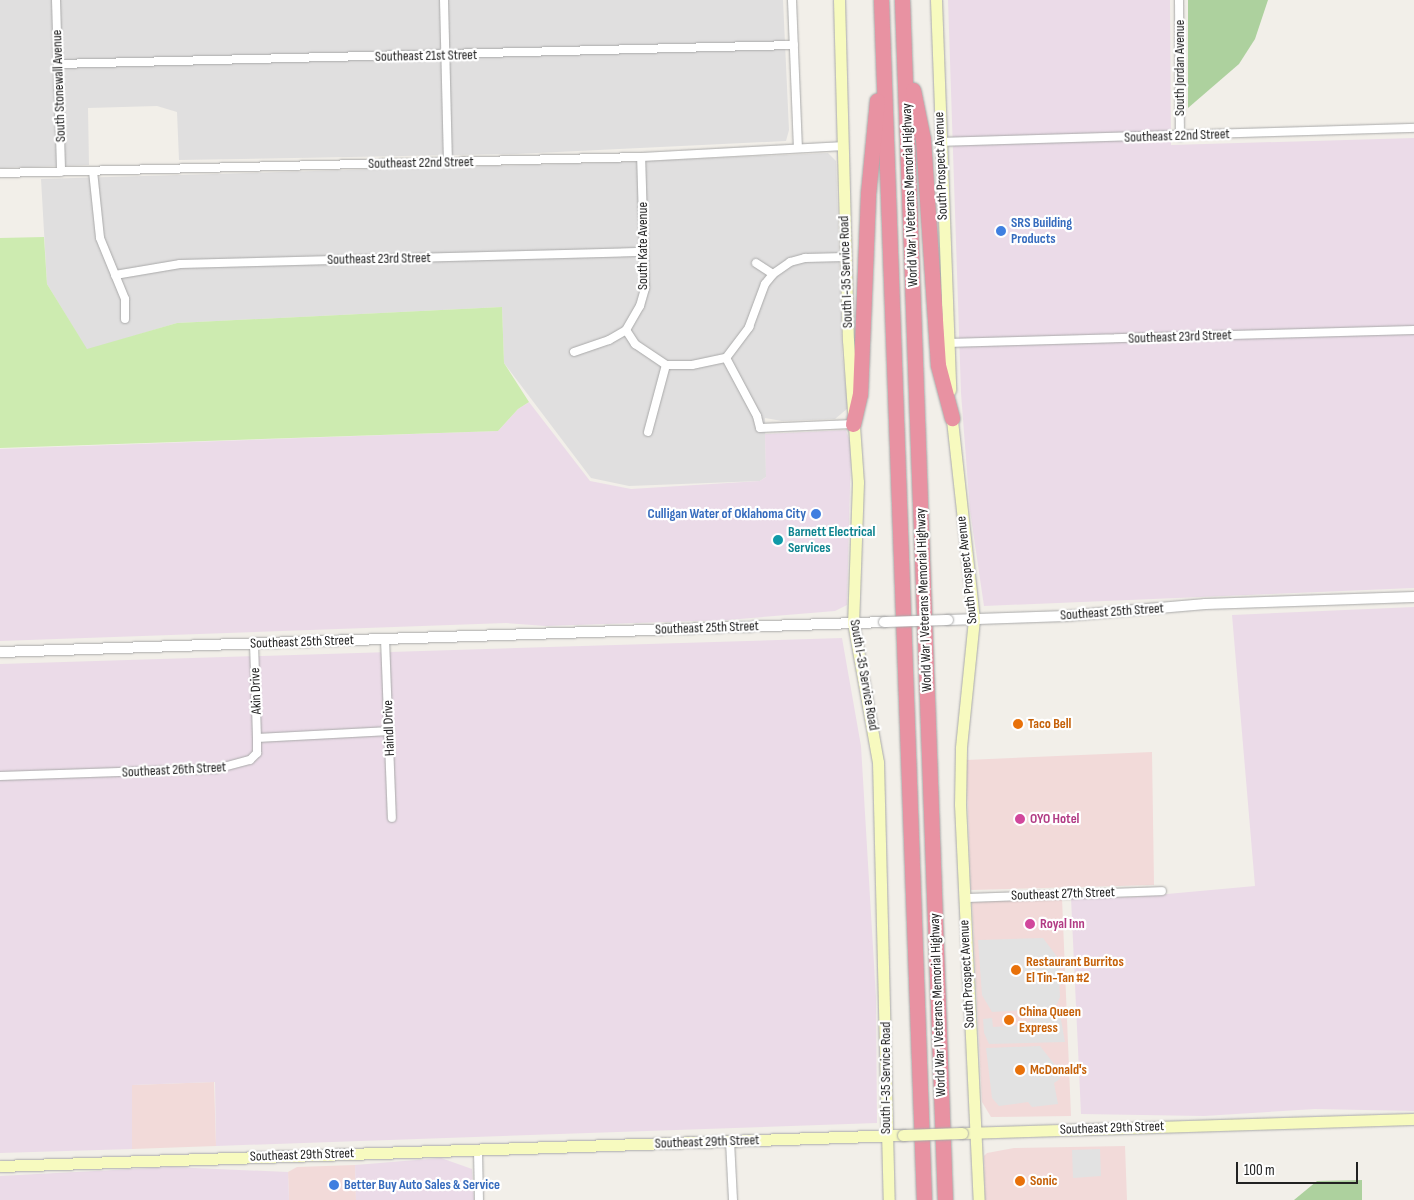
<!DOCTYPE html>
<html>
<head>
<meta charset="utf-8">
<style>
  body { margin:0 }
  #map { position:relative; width:1414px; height:1200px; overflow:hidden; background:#f2efe9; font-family:"Sofia Sans Condensed",sans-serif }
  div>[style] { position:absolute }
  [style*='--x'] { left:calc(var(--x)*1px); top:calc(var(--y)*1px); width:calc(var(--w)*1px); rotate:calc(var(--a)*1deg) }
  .residential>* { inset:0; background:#e0dfdf }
  .commercial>* { inset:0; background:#f2dad9 }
  .industrial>* { inset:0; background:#ebdbe8 }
  .grass>* { inset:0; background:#cdebb0 }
  .forest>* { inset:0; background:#add19e }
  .parking>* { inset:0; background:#e2e2e2 }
  .water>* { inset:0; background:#aad3df }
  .roads { filter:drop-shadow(0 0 1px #a9a9a9) drop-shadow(0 0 1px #a9a9a9) }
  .minor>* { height:8px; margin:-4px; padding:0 4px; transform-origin:4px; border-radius:4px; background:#fff }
  .tertiary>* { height:10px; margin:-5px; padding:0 5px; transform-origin:5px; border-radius:5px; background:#fff }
  .secondary>* { height:11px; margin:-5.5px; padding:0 5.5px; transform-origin:5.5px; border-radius:5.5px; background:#f7fabf }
  .motorway>* { height:15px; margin:-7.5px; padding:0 7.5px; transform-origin:7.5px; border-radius:7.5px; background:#e892a2 }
  .bridges { filter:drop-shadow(0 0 1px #a9a9a9) drop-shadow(0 0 1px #a9a9a9) }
  .tertiary-bridge>* { height:10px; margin:-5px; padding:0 5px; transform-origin:5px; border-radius:5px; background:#fff }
  .secondary-bridge>* { height:11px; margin:-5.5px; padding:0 5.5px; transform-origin:5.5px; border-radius:5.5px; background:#f7fabf }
  .dots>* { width:14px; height:14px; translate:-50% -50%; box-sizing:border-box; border:2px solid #fff; border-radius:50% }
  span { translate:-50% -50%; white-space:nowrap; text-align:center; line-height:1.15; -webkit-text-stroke:4.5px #fff; paint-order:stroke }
  .street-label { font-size:14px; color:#222 }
  .shop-label { font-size:14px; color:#366cbe; font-weight:700 }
  .left { translate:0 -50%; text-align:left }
  .right { translate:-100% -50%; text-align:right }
  .culture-label { font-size:14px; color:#0d838f; font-weight:700 }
  .food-label { font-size:14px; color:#c56008; font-weight:700 }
  .hotel-label { font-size:14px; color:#b23c85; font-weight:700 }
  .scale { position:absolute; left:1236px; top:1162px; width:122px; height:22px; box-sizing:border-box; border:2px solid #222; border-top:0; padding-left:6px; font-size:15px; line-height:18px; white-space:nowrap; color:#222; -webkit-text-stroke:4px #fff; paint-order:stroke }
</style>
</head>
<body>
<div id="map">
  <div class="residential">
    <div style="clip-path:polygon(0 0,783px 0,789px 130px,786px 141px,516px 154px,179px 160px,177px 112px,157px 106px,88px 108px,89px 165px,0 168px)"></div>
    <div style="clip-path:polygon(828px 153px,836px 161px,842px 353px,848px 408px,835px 419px,782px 421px,765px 418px,766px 477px,760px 481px,629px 486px,591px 478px,504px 363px,502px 307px,177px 323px,87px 350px,47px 284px,41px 179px,624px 162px)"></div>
  </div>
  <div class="commercial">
    <div style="clip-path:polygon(1152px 752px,1154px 885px,971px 890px,966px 760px)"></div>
    <div style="clip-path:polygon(1062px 898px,1071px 1116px,991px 1117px,982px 1102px,972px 902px)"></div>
    <div style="clip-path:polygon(214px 1082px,216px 1146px,132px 1149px,132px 1085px)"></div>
    <div style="clip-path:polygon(1125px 1146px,1127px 1200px,985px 1200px,984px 1156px,987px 1153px,1014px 1148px)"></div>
    <div style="clip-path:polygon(355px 1165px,356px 1200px,289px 1200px,288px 1172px,297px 1167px)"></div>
  </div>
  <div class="industrial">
    <div style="clip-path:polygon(948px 0,1170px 0,1171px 145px,1414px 138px,1414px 588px,984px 606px,970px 511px,961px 393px)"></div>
    <div style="clip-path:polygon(529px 402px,590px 481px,631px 489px,760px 481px,766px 477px,765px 434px,846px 430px,851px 445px,847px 605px,835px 611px,727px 620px,546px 626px,506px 623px,0 641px,0 449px,498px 431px,518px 409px)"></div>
    <div style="clip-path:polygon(1414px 607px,1414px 1111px,1315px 1109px,1204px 1116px,1081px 1114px,1071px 898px,1134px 897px,1255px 886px,1232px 615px)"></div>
    <div style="clip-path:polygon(842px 638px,861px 746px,876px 998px,877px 1123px,216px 1146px,215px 1082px,132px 1085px,132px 1149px,0 1153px,0 664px)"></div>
    <div style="clip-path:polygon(441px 1158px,472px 1169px,474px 1200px,356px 1200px,355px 1165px)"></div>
    <div style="clip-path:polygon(171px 1167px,288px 1172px,289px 1200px,0 1200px,0 1176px)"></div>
  </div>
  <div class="grass">
    <div style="clip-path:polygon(44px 237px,47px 284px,87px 349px,177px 323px,502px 307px,504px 363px,529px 402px,518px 409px,498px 431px,0 448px,0 238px)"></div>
  </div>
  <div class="forest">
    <div style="clip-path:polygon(1188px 0,1268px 0,1255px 39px,1239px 64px,1188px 108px)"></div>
    <div style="clip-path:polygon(1362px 1180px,1362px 1200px,1294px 1200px,1317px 1181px)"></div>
  </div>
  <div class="parking">
    <div style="clip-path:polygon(1043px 938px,1058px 958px,1060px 997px,1057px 1004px,1044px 1009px,992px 1012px,982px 995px,978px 940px)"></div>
    <div style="clip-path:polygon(1039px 1013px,1060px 1014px,1065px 1042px,989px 1044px,984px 1033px,983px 1019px,992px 1018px,993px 1027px,1025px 1025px)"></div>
    <div style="clip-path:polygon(1040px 1046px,1055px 1065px,1060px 1064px,1060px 1079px,1054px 1083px,1058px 1104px,1032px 1107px,1028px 1102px,999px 1106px,992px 1098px,986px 1048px)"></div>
    <div style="clip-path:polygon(1100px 1149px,1101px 1176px,1073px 1178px,1072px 1150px)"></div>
  </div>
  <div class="water">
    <div style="clip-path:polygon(1061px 814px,1080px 814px,1080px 823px,1061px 824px)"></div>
  </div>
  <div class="roads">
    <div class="minor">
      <div style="--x:56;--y:0;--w:172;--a:88.3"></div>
      <div style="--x:444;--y:0;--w:162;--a:88.6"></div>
      <div style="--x:792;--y:0;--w:148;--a:87.7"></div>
      <div style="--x:1179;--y:0;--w:137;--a:89.6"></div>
      <div style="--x:58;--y:64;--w:736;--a:-1.48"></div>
      <div style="--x:941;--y:142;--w:473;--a:-1.7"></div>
      <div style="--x:93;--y:171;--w:67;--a:84"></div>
      <div style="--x:100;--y:238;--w:66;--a:67.7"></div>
      <div style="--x:125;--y:299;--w:20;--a:90"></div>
      <div style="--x:0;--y:173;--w:641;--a:-1.43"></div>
      <div style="--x:641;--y:157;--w:200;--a:-3.1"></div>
      <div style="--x:756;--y:263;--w:20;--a:33"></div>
      <div style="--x:115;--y:275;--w:66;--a:-9.6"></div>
      <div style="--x:180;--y:264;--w:464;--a:-1.5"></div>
      <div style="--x:626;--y:330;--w:17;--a:57"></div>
      <div style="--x:635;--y:344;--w:37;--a:34"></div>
      <div style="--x:666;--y:365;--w:26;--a:0"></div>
      <div style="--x:692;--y:365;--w:35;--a:-12"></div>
      <div style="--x:726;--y:358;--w:39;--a:-53"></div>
      <div style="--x:749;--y:327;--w:46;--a:-69.6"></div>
      <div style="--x:765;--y:284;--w:13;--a:-51"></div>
      <div style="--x:773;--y:274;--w:21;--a:-35"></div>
      <div style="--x:790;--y:262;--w:16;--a:-15"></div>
      <div style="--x:805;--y:258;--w:40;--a:-1.4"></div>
      <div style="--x:947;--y:343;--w:467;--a:-1.6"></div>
      <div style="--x:574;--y:352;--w:37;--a:-19"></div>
      <div style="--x:609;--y:340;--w:20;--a:-30"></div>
      <div style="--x:626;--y:330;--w:28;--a:-60"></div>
      <div style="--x:640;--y:306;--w:19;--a:-74"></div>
      <div style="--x:645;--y:288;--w:131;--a:-91.7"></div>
      <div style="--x:726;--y:358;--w:66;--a:61.9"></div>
      <div style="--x:757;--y:416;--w:12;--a:76"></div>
      <div style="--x:760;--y:428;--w:93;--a:-2.5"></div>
      <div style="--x:648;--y:432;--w:69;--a:-75"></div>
      <div style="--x:385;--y:639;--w:179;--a:87.8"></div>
      <div style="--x:254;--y:643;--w:95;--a:88.2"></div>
      <div style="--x:0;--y:776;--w:216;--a:-1.9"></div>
      <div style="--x:216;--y:769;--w:35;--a:-15"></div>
      <div style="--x:250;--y:760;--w:10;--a:-45"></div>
      <div style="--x:257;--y:753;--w:15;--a:-90"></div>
      <div style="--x:257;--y:738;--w:133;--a:-3"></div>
      <div style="--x:964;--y:898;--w:198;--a:-2"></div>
      <div style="--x:730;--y:1141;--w:59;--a:87.1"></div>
      <div style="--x:478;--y:1150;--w:50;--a:88.9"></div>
    </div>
    <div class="tertiary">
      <div style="--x:948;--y:620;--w:118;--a:-1.9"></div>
      <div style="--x:1066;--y:616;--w:140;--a:-4.9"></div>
      <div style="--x:1205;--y:604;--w:209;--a:-1.9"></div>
      <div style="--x:0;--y:652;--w:885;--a:-1.94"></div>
    </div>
    <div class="secondary">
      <div style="--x:839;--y:0;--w:340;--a:88.5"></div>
      <div style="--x:848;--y:340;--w:142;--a:86"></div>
      <div style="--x:858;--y:482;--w:140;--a:92"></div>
      <div style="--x:853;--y:622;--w:142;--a:79.9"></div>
      <div style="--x:878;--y:762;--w:438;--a:88.6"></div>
      <div style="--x:936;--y:0;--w:390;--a:87.9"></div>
      <div style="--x:951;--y:411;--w:209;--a:83.7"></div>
      <div style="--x:974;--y:619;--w:130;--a:95.8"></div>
      <div style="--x:961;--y:748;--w:56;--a:91"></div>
      <div style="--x:960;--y:804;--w:396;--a:87.3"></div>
      <div style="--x:962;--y:1133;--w:452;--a:-1.8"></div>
      <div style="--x:0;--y:1166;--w:904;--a:-1.97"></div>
    </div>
    <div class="motorway">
      <div style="--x:881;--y:0;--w:1201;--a:87.95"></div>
      <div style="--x:902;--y:0;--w:1201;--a:87.95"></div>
      <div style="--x:913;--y:90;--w:50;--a:78.5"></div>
      <div style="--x:923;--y:139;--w:226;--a:86.2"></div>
      <div style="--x:938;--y:365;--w:55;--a:75.2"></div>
      <div style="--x:853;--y:424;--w:31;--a:-77"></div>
      <div style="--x:860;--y:394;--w:200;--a:-87.7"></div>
      <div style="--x:868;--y:194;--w:94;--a:-84.5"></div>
    </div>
  </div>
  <div class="bridges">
    <div class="tertiary-bridge">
      <div style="--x:884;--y:622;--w:64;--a:-1.8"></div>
    </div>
    <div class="secondary-bridge">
      <div style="--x:903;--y:1135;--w:59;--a:-1.9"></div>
    </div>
  </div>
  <div class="dots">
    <div style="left:1001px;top:231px;background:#3f7fe0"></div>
    <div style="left:816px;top:514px;background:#3f7fe0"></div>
    <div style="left:778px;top:540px;background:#0f9aa8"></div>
    <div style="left:1018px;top:724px;background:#e8710a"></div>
    <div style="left:1020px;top:819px;background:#d1479c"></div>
    <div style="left:1030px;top:924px;background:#d1479c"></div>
    <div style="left:1016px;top:970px;background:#e8710a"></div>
    <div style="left:1009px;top:1020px;background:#e8710a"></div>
    <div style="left:1020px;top:1070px;background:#e8710a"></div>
    <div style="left:1020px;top:1181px;background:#e8710a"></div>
    <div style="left:334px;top:1185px;background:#3f7fe0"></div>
  </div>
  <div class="street-label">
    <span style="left:426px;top:56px;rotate:-1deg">Southeast 21st Street</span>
    <span style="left:1180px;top:68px;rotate:-90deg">South Jordan Avenue</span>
    <span style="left:59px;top:86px;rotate:-92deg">South Stonewall Avenue</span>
    <span style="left:1177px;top:136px;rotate:-2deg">Southeast 22nd Street</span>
    <span style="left:421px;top:163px;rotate:-1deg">Southeast 22nd Street</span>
    <span style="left:941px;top:166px;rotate:-92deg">South Prospect Avenue</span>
    <span style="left:910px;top:195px;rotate:-92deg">World War I Veterans Memorial Highway</span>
    <span style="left:643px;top:246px;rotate:-90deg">South Kate Avenue</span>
    <span style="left:379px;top:259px;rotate:-1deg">Southeast 23rd Street</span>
    <span style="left:846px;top:272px;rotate:-92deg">South I-35 Service Road</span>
    <span style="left:1180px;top:337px;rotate:-2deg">Southeast 23rd Street</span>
    <span style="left:967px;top:570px;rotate:-96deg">South Prospect Avenue</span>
    <span style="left:924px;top:600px;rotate:-92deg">World War I Veterans Memorial Highway</span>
    <span style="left:1112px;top:612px;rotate:-4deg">Southeast 25th Street</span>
    <span style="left:707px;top:628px;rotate:-2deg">Southeast 25th Street</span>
    <span style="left:302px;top:642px;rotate:-2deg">Southeast 25th Street</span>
    <span style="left:864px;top:675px;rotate:80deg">South I-35 Service Road</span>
    <span style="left:256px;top:691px;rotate:-92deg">Akin Drive</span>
    <span style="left:389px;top:728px;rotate:-92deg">Haindl Drive</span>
    <span style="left:174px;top:770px;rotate:-3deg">Southeast 26th Street</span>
    <span style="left:1063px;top:894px;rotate:-2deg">Southeast 27th Street</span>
    <span style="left:967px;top:974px;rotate:-93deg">South Prospect Avenue</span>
    <span style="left:938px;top:1005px;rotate:-92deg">World War I Veterans Memorial Highway</span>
    <span style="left:886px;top:1078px;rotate:-90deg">South I-35 Service Road</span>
    <span style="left:1112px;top:1128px;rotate:-2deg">Southeast 29th Street</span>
    <span style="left:707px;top:1142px;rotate:-2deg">Southeast 29th Street</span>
    <span style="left:302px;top:1155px;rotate:-2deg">Southeast 29th Street</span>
  </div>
  <div class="shop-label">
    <span class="left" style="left:1011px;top:231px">SRS Building<br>Products</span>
    <span class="right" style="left:806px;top:514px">Culligan Water of Oklahoma City</span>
    <span class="left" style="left:344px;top:1185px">Better Buy Auto Sales &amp; Service</span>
  </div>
  <div class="culture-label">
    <span class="left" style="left:788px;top:540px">Barnett Electrical<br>Services</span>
  </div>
  <div class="food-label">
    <span class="left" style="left:1028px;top:724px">Taco Bell</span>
    <span class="left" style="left:1026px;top:970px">Restaurant Burritos<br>El Tin-Tan #2</span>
    <span class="left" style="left:1019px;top:1020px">China Queen<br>Express</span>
    <span class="left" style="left:1030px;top:1070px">McDonald's</span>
    <span class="left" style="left:1030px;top:1181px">Sonic</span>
  </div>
  <div class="hotel-label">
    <span class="left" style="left:1030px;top:819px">OYO Hotel</span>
    <span class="left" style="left:1040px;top:924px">Royal Inn</span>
  </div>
  <div class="scale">100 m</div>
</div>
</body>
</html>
